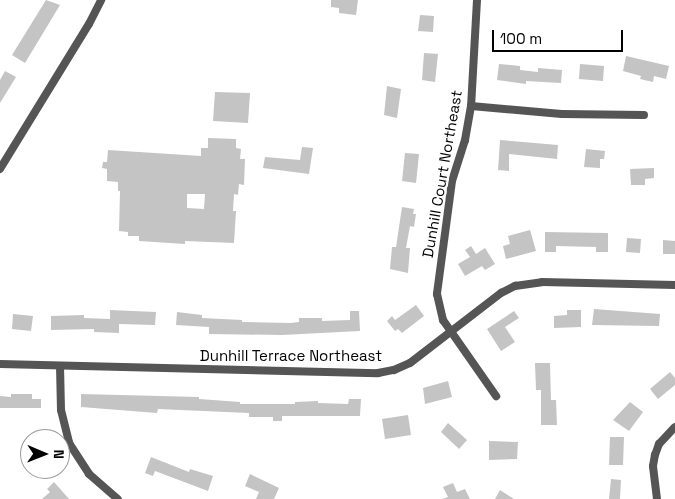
<!DOCTYPE html>
<html>
<head>
<meta charset="utf-8">
<style>
  body { margin:0 }
  #map { position:relative; width:675px; height:499px; overflow:hidden; background:#fff; font-family:"Space Grotesk",sans-serif }
  div>[style] { position:absolute }
  [style*='--x'] { left:calc(var(--x)*1px); top:calc(var(--y)*1px); width:calc(var(--w)*1px); rotate:calc(var(--a)*1deg) }
  .building>* { inset:0; background:#c4c4c4 }
  .street>* { height:8px; margin:-4px; padding:0 4px; transform-origin:4px; border-radius:4px; background:#555 }
  span { translate:-50% -50%; white-space:nowrap; text-align:center; line-height:1.15; -webkit-text-stroke:4.5px #fff; paint-order:stroke }
  .street-label { font-size:15px; color:#000 }
  .north { position:absolute; left:20px; top:429px; width:50px; height:50px; box-sizing:border-box; background:#fff; border:1px solid #999; border-radius:50%; rotate:91deg; font-size:14px; font-weight:700; line-height:20px; text-align:center; color:#000 }
  .north::after { content:''; display:block; margin:auto; width:18px; height:22px; background:#000; clip-path:polygon(50% 0,100% 100%,50% 72%,0 100%) }
  .scale { position:absolute; left:492px; top:30px; width:131px; height:22px; box-sizing:border-box; border:2px solid #000; border-top:0; padding-left:6px; font-size:15px; line-height:18px; white-space:nowrap; color:#000; -webkit-text-stroke:4px #fff; paint-order:stroke }
</style>
</head>
<body>
<div id="map">
  <div class="building">
    <div style="clip-path:polygon(46px 0,60px 5px,25px 63px,12px 55px)"></div>
    <div style="clip-path:polygon(331px 0,358px 0,356px 15px,339px 13px,339px 8px,331px 7px)"></div>
    <div style="clip-path:polygon(420px 15px,434px 16px,433px 32px,418px 31px)"></div>
    <div style="clip-path:polygon(424px 53px,438px 54px,435px 82px,422px 80px)"></div>
    <div style="clip-path:polygon(626px 56px,669px 66px,666px 79px,654px 76px,653px 82px,640px 79px,641px 76px,623px 71px)"></div>
    <div style="clip-path:polygon(499px 64px,520px 66px,520px 70px,538px 72px,538px 68px,562px 70px,561px 83px,526px 81px,526px 84px,497px 80px)"></div>
    <div style="clip-path:polygon(580px 64px,604px 66px,603px 81px,579px 79px)"></div>
    <div style="clip-path:polygon(5px 71px,16px 77px,0 103px,0 80px)"></div>
    <div style="clip-path:polygon(387px 86px,401px 89px,397px 118px,384px 115px)"></div>
    <div style="clip-path:polygon(215px 92px,250px 93px,248px 123px,213px 121px)"></div>
    <div style="clip-path:polygon(evenodd,208px 138px,236px 139px,236px 148px,241px 149px,240px 159px,245px 159px,244px 185px,239px 184px,238px 195px,234px 194px,233px 211px,236px 211px,234px 243px,185px 241px,185px 244px,139px 241px,139px 236px,128px 236px,128px 232px,119px 231px,120px 191px,118px 191px,118px 182px,107px 181px,107px 169px,102px 168px,103px 162px,107px 162px,108px 150px,201px 156px,201px 148px,208px 148px,208px 138px,187px 194px,205px 194px,204px 209px,187px 208px,187px 194px)"></div>
    <div style="clip-path:polygon(500px 140px,558px 145px,557px 159px,509px 154px,509px 171px,498px 170px)"></div>
    <div style="clip-path:polygon(302px 147px,313px 148px,309px 174px,263px 168px,265px 157px,300px 160px)"></div>
    <div style="clip-path:polygon(586px 149px,605px 151px,604px 159px,600px 159px,600px 168px,584px 167px)"></div>
    <div style="clip-path:polygon(405px 153px,419px 154px,416px 183px,402px 181px)"></div>
    <div style="clip-path:polygon(654px 168px,654px 178px,645px 179px,645px 185px,631px 185px,630px 169px)"></div>
    <div style="clip-path:polygon(402px 207px,414px 209px,413px 214px,416px 214px,414px 227px,410px 226px,406px 248px,410px 248px,408px 273px,390px 269px,392px 247px,396px 247px)"></div>
    <div style="clip-path:polygon(530px 230px,536px 251px,506px 259px,503px 246px,510px 244px,508px 236px)"></div>
    <div style="clip-path:polygon(545px 232px,608px 233px,608px 252px,596px 252px,596px 247px,556px 246px,556px 252px,545px 252px)"></div>
    <div style="clip-path:polygon(627px 238px,641px 239px,640px 253px,626px 252px)"></div>
    <div style="clip-path:polygon(663px 240px,675px 241px,675px 254px,663px 254px)"></div>
    <div style="clip-path:polygon(471px 246px,476px 254px,485px 248px,495px 264px,485px 270px,482px 266px,465px 276px,458px 264px,470px 257px,465px 250px)"></div>
    <div style="clip-path:polygon(416px 305px,424px 316px,402px 333px,398px 329px,395px 331px,387px 321px,392px 316px,395px 320px)"></div>
    <div style="clip-path:polygon(594px 309px,660px 314px,659px 326px,592px 325px)"></div>
    <div style="clip-path:polygon(110px 310px,156px 312px,155px 325px,119px 324px,119px 333px,94px 332px,94px 329px,51px 330px,51px 316px,84px 315px,84px 318px,110px 319px)"></div>
    <div style="clip-path:polygon(567px 310px,581px 310px,581px 327px,554px 328px,554px 316px,567px 315px)"></div>
    <div style="clip-path:polygon(350px 311px,359px 311px,360px 331px,282px 335px,209px 334px,209px 327px,176px 325px,177px 312px,202px 315px,202px 318px,242px 320px,242px 322px,291px 323px,299px 322px,299px 318px,322px 318px,322px 321px,350px 320px)"></div>
    <div style="clip-path:polygon(514px 311px,519px 318px,505px 327px,515px 342px,501px 351px,487px 329px)"></div>
    <div style="clip-path:polygon(13px 314px,33px 316px,31px 331px,12px 329px)"></div>
    <div style="clip-path:polygon(535px 363px,550px 363px,551px 400px,556px 400px,557px 425px,541px 425px,541px 390px,536px 390px)"></div>
    <div style="clip-path:polygon(670px 372px,675px 378px,675px 385px,658px 399px,650px 389px)"></div>
    <div style="clip-path:polygon(448px 381px,452px 397px,425px 404px,423px 388px)"></div>
    <div style="clip-path:polygon(11px 394px,32px 394px,32px 399px,41px 399px,41px 408px,0 408px,0 396px,11px 397px)"></div>
    <div style="clip-path:polygon(81px 394px,199px 397px,199px 399px,240px 402px,240px 404px,295px 404px,295px 402px,318px 401px,318px 403px,348px 404px,349px 399px,361px 399px,360px 416px,282px 416px,282px 421px,273px 421px,273px 417px,249px 417px,249px 413px,158px 409px,157px 413px,81px 407px)"></div>
    <div style="clip-path:polygon(630px 402px,643px 412px,629px 431px,613px 420px)"></div>
    <div style="clip-path:polygon(408px 415px,411px 435px,385px 439px,382px 419px)"></div>
    <div style="clip-path:polygon(448px 423px,467px 440px,459px 449px,441px 432px)"></div>
    <div style="clip-path:polygon(610px 437px,624px 437px,623px 465px,609px 465px)"></div>
    <div style="clip-path:polygon(489px 441px,518px 442px,517px 459px,489px 460px)"></div>
    <div style="clip-path:polygon(151px 457px,189px 472px,190px 469px,213px 476px,208px 491px,155px 471px,153px 476px,145px 473px)"></div>
    <div style="clip-path:polygon(34px 469px,56px 469px,38px 477px)"></div>
    <div style="clip-path:polygon(250px 474px,279px 488px,274px 499px,256px 499px,259px 492px,245px 486px)"></div>
    <div style="clip-path:polygon(611px 479px,621px 480px,620px 499px,609px 499px)"></div>
    <div style="clip-path:polygon(54px 482px,69px 499px,42px 499px,50px 492px,47px 489px)"></div>
    <div style="clip-path:polygon(453px 483px,457px 492px,465px 489px,470px 499px,442px 499px,448px 497px,443px 487px)"></div>
    <div style="clip-path:polygon(500px 490px,514px 499px,495px 499px)"></div>
  </div>
  <div class="street">
    <div style="--x:477;--y:0;--w:106;--a:93.2"></div>
    <div style="--x:471;--y:106;--w:35;--a:100"></div>
    <div style="--x:465;--y:140;--w:43;--a:107.6"></div>
    <div style="--x:452;--y:181;--w:114;--a:97.6"></div>
    <div style="--x:437;--y:294;--w:27;--a:77"></div>
    <div style="--x:443;--y:320;--w:93;--a:55.1"></div>
    <div style="--x:471;--y:106;--w:91;--a:5"></div>
    <div style="--x:562;--y:114;--w:82;--a:0.7"></div>
    <div style="--x:0;--y:169;--w:170;--a:-58.5"></div>
    <div style="--x:89;--y:24;--w:27;--a:-63"></div>
    <div style="--x:0;--y:364;--w:378;--a:1.4"></div>
    <div style="--x:378;--y:373;--w:16;--a:-11"></div>
    <div style="--x:394;--y:370;--w:17;--a:-24"></div>
    <div style="--x:410;--y:363;--w:115;--a:-37.6"></div>
    <div style="--x:501;--y:293;--w:16;--a:-27"></div>
    <div style="--x:515;--y:286;--w:27;--a:-8"></div>
    <div style="--x:542;--y:282;--w:133;--a:1.3"></div>
    <div style="--x:60;--y:366;--w:44;--a:88.7"></div>
    <div style="--x:61;--y:410;--w:34;--a:76"></div>
    <div style="--x:69;--y:443;--w:37;--a:57"></div>
    <div style="--x:89;--y:474;--w:38;--a:41"></div>
    <div style="--x:657;--y:499;--w:33;--a:-97"></div>
    <div style="--x:653;--y:466;--w:11;--a:-80"></div>
    <div style="--x:655;--y:455;--w:12;--a:-70"></div>
    <div style="--x:659;--y:444;--w:23;--a:-47"></div>
  </div>
  <div class="street-label">
    <span style="left:442px;top:174px;rotate:-80deg">Dunhill Court Northeast</span>
    <span style="left:291px;top:356px">Dunhill Terrace Northeast</span>
  </div>
  <div class="north">N</div>
  <div class="scale">100 m</div>
</div>
</body>
</html>
